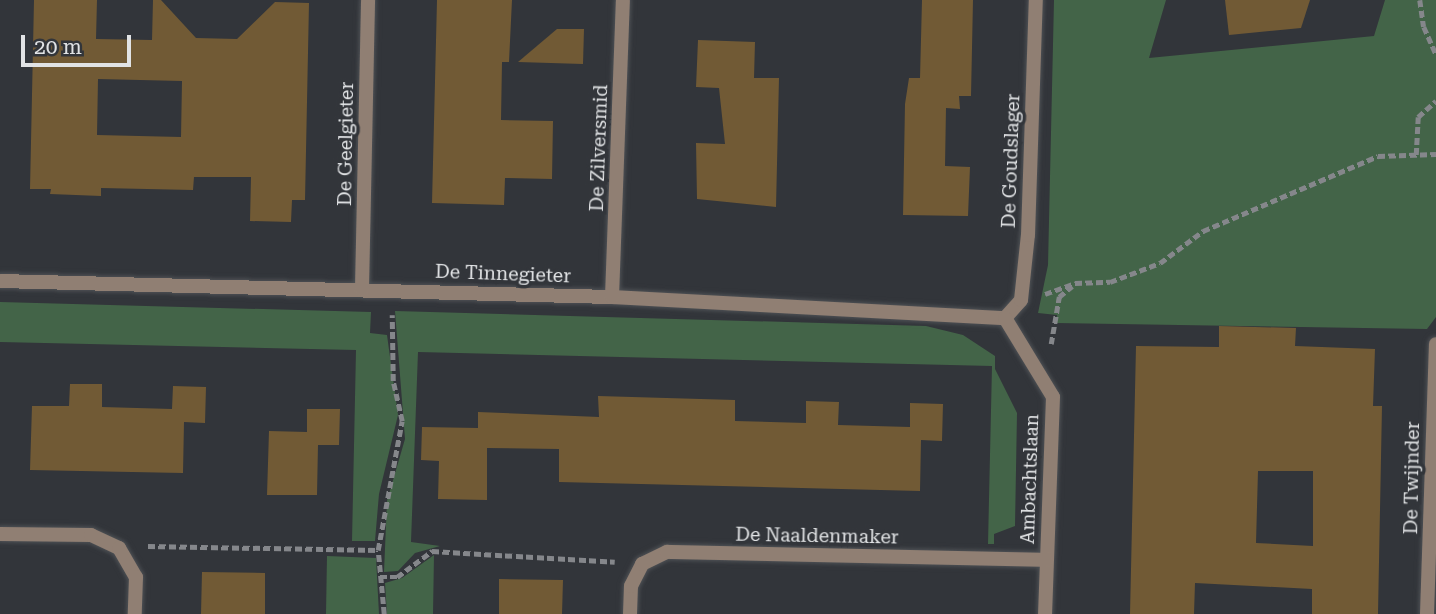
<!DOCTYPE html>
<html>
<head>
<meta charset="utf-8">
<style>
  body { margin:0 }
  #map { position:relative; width:1436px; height:614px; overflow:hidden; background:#32353a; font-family:"Roboto Serif",serif }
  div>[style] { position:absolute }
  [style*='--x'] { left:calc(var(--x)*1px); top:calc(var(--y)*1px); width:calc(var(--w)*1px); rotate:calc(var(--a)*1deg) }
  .green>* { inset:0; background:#436448 }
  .building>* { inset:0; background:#715a35 }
  .path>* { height:4.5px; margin-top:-2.25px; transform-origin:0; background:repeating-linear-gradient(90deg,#85878b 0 7px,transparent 0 10.5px) }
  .roads { filter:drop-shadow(0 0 2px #4e5155) drop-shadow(0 0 2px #4e5155) }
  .minor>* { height:14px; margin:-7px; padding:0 7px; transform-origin:7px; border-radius:7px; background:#907f73 }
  span { translate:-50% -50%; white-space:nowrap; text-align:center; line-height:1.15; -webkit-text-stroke:7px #32353a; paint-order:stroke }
  .street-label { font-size:19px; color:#e1e3e5 }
  .scale { position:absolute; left:21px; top:35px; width:110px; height:32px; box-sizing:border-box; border:4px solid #e1e3e5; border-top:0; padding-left:9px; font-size:21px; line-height:24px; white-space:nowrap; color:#e1e3e5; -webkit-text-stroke:5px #32353a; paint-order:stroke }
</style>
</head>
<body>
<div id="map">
  <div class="green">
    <div style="clip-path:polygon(1054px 0,1166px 0,1149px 58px,1374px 36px,1385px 0,1436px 0,1436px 317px,1427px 329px,1056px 323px,1057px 315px,1038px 313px,1048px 265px)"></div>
    <div style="clip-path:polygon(0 302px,371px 312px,370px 333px,387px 335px,398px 415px,379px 494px,375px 541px,352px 541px,356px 350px,0 342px)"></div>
    <div style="clip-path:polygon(395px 311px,926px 326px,963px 335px,995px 356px,995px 369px,1017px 413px,1015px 526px,994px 534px,994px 544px,988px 544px,992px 366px,418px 352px,411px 542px,440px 546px,415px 553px,398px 571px,384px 572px,387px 501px,405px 439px)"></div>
    <div style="clip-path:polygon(434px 555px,433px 614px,387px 614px,385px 583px,402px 578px)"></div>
    <div style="clip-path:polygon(327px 556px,376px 558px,379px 614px,326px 614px)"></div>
  </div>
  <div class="building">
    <div style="clip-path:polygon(evenodd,34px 0,97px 0,96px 39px,152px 40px,153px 0,161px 0,196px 38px,237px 39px,275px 2px,309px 3px,305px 200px,292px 200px,291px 222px,250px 221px,251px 177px,194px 177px,193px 190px,101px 188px,101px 196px,50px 194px,51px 189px,30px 189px,34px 0,98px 79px,182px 81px,181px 137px,97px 135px,98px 79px)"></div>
    <div style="clip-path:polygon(437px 0,512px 0,509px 62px,502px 62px,501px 120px,553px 121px,552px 179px,505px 178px,504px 205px,432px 203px)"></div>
    <div style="clip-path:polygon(922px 0,973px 0,971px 96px,959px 96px,960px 109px,946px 108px,945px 166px,970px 167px,968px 216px,903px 215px,905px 104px,909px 78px,920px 78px)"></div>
    <div style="clip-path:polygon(1225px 0,1310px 0,1301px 28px,1229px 35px)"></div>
    <div style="clip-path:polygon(557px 29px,584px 29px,583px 64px,518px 62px)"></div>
    <div style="clip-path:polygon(698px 40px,755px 42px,754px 78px,779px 78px,776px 207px,697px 199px,696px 143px,725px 144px,719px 88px,696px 87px)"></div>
    <div style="clip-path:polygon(evenodd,1219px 326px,1296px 328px,1295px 346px,1375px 349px,1373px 406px,1382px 406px,1378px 614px,1312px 614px,1312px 589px,1195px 583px,1194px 614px,1130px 614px,1136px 346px,1219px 347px,1219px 326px,1258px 471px,1313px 471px,1313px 546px,1256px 543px,1258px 471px)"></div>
    <div style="clip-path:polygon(70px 384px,102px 384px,102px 407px,172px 409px,173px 386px,206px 387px,205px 423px,184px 422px,183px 473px,30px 470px,32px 406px,69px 406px)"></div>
    <div style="clip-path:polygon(598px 396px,735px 400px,735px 421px,806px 423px,806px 401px,839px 402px,838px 425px,910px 427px,910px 403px,943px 404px,942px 441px,921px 440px,920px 491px,559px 482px,559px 449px,487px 448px,487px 500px,438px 499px,439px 461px,421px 460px,422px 427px,478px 428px,478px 412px,599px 417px)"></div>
    <div style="clip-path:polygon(307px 409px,340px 409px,339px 445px,318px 445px,317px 495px,267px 495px,269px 431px,307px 432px)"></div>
    <div style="clip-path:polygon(202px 572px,265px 573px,265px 614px,201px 614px)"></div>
    <div style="clip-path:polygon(499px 579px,563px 580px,562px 614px,499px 614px)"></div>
  </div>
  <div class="path">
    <div style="--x:1420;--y:0;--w:27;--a:82"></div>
    <div style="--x:1424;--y:27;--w:30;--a:66"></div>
    <div style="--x:1416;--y:155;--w:38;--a:-87"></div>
    <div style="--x:1418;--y:117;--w:24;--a:-42"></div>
    <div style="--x:1045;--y:294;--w:32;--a:-20"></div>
    <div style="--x:1075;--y:283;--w:35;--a:-2"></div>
    <div style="--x:1110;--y:282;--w:53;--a:-20.8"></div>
    <div style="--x:1160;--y:263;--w:54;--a:-36.7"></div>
    <div style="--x:1203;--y:231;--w:190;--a:-23.2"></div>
    <div style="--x:1378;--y:156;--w:58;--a:-2"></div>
    <div style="--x:1051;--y:344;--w:48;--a:-80.3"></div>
    <div style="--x:1059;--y:297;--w:17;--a:-40"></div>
    <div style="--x:148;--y:546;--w:230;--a:1"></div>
    <div style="--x:380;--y:577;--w:17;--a:0"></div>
    <div style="--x:397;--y:577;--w:44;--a:-36.6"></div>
    <div style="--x:432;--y:551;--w:183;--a:3.4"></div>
    <div style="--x:384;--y:614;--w:64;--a:-95.4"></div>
    <div style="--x:378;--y:550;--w:131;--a:-79.5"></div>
    <div style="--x:402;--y:421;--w:41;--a:-102.7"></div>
    <div style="--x:393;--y:381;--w:66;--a:-90.9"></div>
  </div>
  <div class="roads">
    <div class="minor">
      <div style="--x:0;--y:281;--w:612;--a:1.5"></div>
      <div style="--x:612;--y:297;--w:394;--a:3.1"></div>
      <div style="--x:362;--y:289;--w:289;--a:-88.8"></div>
      <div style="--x:612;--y:297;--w:297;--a:-87.9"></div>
      <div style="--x:1005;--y:318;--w:24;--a:-48"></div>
      <div style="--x:1021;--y:300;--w:65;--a:-83.9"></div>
      <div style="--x:1028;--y:235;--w:235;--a:-88.1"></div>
      <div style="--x:1005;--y:318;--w:92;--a:58.7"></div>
      <div style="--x:1053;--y:397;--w:217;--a:92.1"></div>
      <div style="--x:0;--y:534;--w:91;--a:0.6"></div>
      <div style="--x:91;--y:535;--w:31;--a:25"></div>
      <div style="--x:119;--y:548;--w:34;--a:60"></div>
      <div style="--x:136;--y:577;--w:37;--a:92"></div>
      <div style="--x:630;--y:614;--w:28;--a:-88"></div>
      <div style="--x:631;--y:586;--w:25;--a:-63"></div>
      <div style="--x:642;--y:564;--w:28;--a:-26"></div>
      <div style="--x:667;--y:552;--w:379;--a:1.2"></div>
      <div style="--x:1427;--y:614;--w:270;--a:-88.1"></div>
    </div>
  </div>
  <div class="street-label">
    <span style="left:346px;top:144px;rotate:-89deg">De Geelgieter</span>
    <span style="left:599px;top:148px;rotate:-88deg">De Zilversmid</span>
    <span style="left:1011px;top:161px;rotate:-88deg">De Goudslager</span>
    <span style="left:503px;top:274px;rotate:2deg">De Tinnegieter</span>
    <span style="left:1412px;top:478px;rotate:-89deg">De Twijnder</span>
    <span style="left:1030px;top:479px;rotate:-88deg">Ambachtslaan</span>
    <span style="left:817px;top:536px;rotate:1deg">De Naaldenmaker</span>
  </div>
  <div class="scale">20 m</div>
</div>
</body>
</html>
